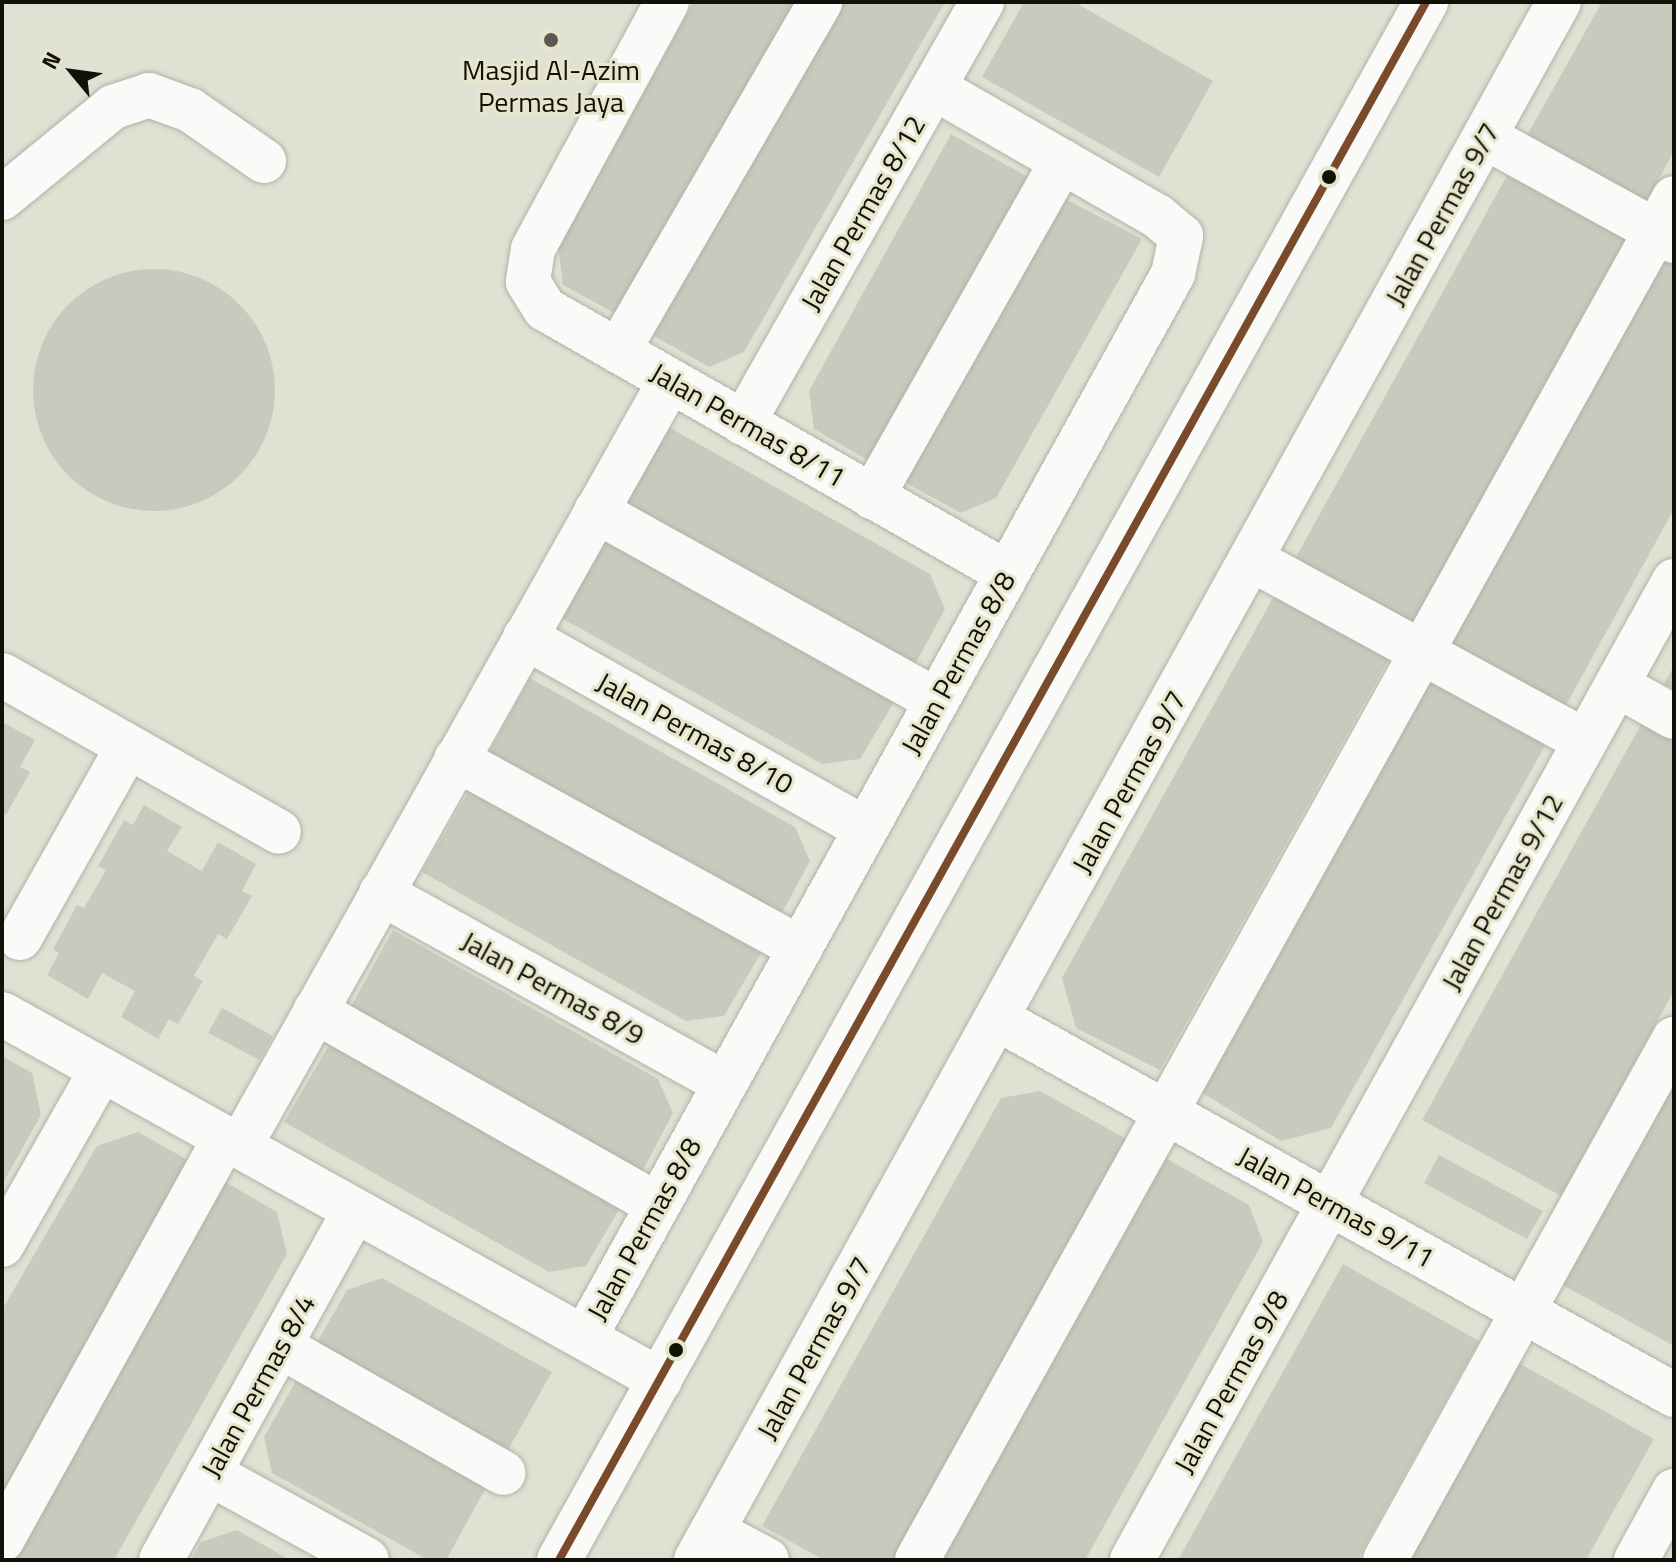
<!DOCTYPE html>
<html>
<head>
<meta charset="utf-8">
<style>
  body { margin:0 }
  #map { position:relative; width:1676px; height:1562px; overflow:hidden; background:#e0e0d3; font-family:"Titillium Web",sans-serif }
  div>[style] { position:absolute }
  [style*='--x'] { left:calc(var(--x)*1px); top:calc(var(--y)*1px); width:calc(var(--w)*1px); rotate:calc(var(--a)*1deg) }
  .building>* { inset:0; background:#c9c9be }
  .round { border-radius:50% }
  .roads { filter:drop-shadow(0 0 2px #b1b1a6) drop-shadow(0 0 2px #b1b1a6) }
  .minor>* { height:44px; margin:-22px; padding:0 22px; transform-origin:22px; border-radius:22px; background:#fafaf8 }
  .bus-1>* { height:8px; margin:-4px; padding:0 4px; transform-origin:4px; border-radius:4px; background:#7a4b2a }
  .dots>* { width:22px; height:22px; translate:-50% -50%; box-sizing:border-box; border:4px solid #e6e6cd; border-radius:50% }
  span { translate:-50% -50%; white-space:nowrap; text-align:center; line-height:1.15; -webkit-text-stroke:6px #e6e6cd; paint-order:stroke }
  .poi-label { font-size:28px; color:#111108 }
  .street-label { font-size:28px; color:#111108 }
  .frame { position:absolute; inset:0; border:4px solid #111108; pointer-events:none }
  .north { position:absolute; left:32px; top:32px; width:80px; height:80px; -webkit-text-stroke:6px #e6e6cd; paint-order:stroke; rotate:299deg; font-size:22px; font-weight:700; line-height:32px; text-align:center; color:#111108 }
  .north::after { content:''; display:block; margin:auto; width:28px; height:36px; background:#111108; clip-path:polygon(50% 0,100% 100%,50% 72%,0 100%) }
</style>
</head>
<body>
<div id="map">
  <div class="building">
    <div style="clip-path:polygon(694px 2px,807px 2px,627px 320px,563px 285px,558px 247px)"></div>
    <div style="clip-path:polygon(831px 2px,945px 2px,744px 352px,709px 367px,645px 331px)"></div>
    <div style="clip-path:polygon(1024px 2px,1074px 2px,1213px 81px,1159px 177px,982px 77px)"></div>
    <div style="clip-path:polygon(1602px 2px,1674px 2px,1674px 151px,1646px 203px,1526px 137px)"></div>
    <div style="clip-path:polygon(951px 134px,1035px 181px,876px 465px,814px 429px,809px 391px)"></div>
    <div style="clip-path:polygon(1509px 172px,1630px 238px,1416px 626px,1295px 559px)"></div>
    <div style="clip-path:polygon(1056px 194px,1142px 239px,996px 498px,961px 513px,897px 478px)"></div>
    <div style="clip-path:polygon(1658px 252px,1674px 261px,1674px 509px,1565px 707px,1444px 640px)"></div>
    <div class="round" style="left:33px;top:269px;width:242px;height:242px"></div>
    <div style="clip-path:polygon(665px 425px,930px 574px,945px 609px,911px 672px,619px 509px)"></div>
    <div style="clip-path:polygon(606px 532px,897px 697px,860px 759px,822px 764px,558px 616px)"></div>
    <div style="clip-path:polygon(1275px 594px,1390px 657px,1160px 1070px,1076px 1028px,1062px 978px)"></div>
    <div style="clip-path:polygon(1674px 666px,1674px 689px,1664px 684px)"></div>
    <div style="clip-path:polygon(530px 678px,795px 827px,810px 861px,775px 926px,484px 762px)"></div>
    <div style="clip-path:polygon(1431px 679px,1546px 744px,1331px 1128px,1281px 1141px,1201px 1092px)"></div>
    <div style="clip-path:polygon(1644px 719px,1674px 736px,1674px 991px,1561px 1196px,1422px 1120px)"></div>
    <div style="clip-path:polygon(2px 722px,35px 740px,20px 767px,30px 772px,6px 815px,2px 813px)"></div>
    <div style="clip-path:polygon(470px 789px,761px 953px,724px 1016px,686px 1021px,422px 872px)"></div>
    <div style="clip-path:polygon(144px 805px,182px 827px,167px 851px,202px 871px,218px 842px,256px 864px,242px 891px,252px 896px,227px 939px,218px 934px,194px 976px,203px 981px,178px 1024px,169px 1019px,158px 1039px,121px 1017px,135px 991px,102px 973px,88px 999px,47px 975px,59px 953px,53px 949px,77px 905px,84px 908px,106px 870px,98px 866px,124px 820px,133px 825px)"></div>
    <div style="clip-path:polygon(393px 930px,658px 1079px,673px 1113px,639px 1178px,347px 1014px)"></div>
    <div style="clip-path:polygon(222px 1008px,273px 1036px,260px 1060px,208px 1033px)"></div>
    <div style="clip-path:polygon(332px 1040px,623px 1203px,586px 1266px,549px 1272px,284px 1122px)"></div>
    <div style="clip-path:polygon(2px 1056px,32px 1073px,41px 1115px,2px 1185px)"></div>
    <div style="clip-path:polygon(1674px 1076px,1674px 1346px,1559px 1283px)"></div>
    <div style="clip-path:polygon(1040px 1091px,1130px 1141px,894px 1560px,824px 1560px,762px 1526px,1001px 1098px)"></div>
    <div style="clip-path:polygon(138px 1132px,195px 1164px,2px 1503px,2px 1310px,97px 1146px)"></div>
    <div style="clip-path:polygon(1160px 1155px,1249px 1205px,1263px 1242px,1085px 1560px,933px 1560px)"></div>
    <div style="clip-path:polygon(1439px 1155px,1543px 1211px,1527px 1239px,1424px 1183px)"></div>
    <div style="clip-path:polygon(220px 1179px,277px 1212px,287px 1254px,114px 1560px,3px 1560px)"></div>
    <div style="clip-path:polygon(1343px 1264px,1479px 1341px,1357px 1560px,1178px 1560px)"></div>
    <div style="clip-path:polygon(382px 1278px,552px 1372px,505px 1455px,314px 1348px,347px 1290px)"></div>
    <div style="clip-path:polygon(1517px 1362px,1654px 1439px,1586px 1560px,1407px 1560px)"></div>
    <div style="clip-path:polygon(297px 1379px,488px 1484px,446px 1560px,428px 1560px,272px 1473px,264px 1437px)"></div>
    <div style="clip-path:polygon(237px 1530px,290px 1560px,191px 1560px,201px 1542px)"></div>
  </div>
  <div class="roads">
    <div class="minor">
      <div style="--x:667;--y:2;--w:281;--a:118.5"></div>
      <div style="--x:533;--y:249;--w:33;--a:99"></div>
      <div style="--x:528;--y:282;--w:32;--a:58"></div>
      <div style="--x:545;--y:309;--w:532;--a:29.74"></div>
      <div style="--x:1485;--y:137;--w:216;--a:28.8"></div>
      <div style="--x:2;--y:198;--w:144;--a:-39.3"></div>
      <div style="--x:113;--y:107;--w:38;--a:-18"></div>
      <div style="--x:149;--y:95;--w:44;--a:20.1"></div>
      <div style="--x:190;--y:110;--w:90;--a:34.6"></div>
      <div style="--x:618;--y:351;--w:403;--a:-59.9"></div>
      <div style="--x:743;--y:423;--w:484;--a:-60.4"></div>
      <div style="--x:872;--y:497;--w:386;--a:-60.5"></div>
      <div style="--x:596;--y:511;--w:390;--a:29.1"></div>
      <div style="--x:1251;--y:559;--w:380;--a:28.6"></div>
      <div style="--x:525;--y:637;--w:391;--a:29.4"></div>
      <div style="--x:2;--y:675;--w:318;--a:29.5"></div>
      <div style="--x:1617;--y:685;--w:65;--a:29.3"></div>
      <div style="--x:456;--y:759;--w:393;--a:28.8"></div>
      <div style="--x:381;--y:893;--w:393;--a:29"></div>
      <div style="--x:20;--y:938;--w:220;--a:-60.6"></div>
      <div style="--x:315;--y:1011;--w:394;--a:29.5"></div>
      <div style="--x:2;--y:1014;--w:753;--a:29.08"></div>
      <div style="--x:998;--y:1019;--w:774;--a:29.08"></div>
      <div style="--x:240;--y:1146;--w:878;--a:-60.66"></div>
      <div style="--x:2;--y:1245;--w:202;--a:-60.4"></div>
      <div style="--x:585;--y:1337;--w:1215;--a:-61.05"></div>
      <div style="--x:1173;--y:274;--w:39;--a:-78"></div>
      <div style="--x:1181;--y:236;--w:31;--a:-140"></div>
      <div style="--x:1157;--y:216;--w:257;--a:-150.1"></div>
      <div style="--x:280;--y:1346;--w:257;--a:29.6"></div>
      <div style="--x:209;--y:1473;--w:180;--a:28.8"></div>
      <div style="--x:712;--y:1531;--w:62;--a:27.8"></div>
      <div style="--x:2;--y:1540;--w:460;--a:-61"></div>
      <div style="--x:161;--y:1560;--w:398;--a:-61"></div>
      <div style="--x:559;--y:1560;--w:1783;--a:-60.9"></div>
      <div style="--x:696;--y:1560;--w:1781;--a:-61.02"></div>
      <div style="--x:917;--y:1560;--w:1558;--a:-60.93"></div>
      <div style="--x:1132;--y:1560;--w:1119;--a:-61.03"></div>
      <div style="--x:1385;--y:1560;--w:596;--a:-60.98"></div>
      <div style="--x:1636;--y:1560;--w:79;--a:-61.2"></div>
    </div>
  </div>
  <div class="bus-1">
    <div style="--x:559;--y:1560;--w:1783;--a:-60.9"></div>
  </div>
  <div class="dots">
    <div style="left:551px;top:40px;background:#59594f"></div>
    <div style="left:1329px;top:177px;background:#111108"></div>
    <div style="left:676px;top:1350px;background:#111108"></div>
  </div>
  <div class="poi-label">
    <span style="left:551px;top:86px">Masjid Al-Azim<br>Permas Jaya</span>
  </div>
  <div class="street-label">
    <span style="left:863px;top:213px;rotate:-60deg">Jalan Permas 8/12</span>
    <span style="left:1442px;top:214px;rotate:-61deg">Jalan Permas 9/7</span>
    <span style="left:748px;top:425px;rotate:30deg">Jalan Permas 8/11</span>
    <span style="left:958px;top:663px;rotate:-61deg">Jalan Permas 8/8</span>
    <span style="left:695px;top:733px;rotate:29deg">Jalan Permas 8/10</span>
    <span style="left:1129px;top:782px;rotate:-61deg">Jalan Permas 9/7</span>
    <span style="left:1502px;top:892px;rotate:-61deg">Jalan Permas 9/12</span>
    <span style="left:553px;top:988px;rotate:29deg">Jalan Permas 8/9</span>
    <span style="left:1336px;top:1207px;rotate:29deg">Jalan Permas 9/11</span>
    <span style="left:644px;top:1229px;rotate:-61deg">Jalan Permas 8/8</span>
    <span style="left:814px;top:1348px;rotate:-61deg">Jalan Permas 9/7</span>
    <span style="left:1231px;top:1382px;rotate:-61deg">Jalan Permas 9/8</span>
    <span style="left:258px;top:1386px;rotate:-61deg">Jalan Permas 8/4</span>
  </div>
  <div class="frame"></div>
  <div class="north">N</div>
</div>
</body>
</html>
